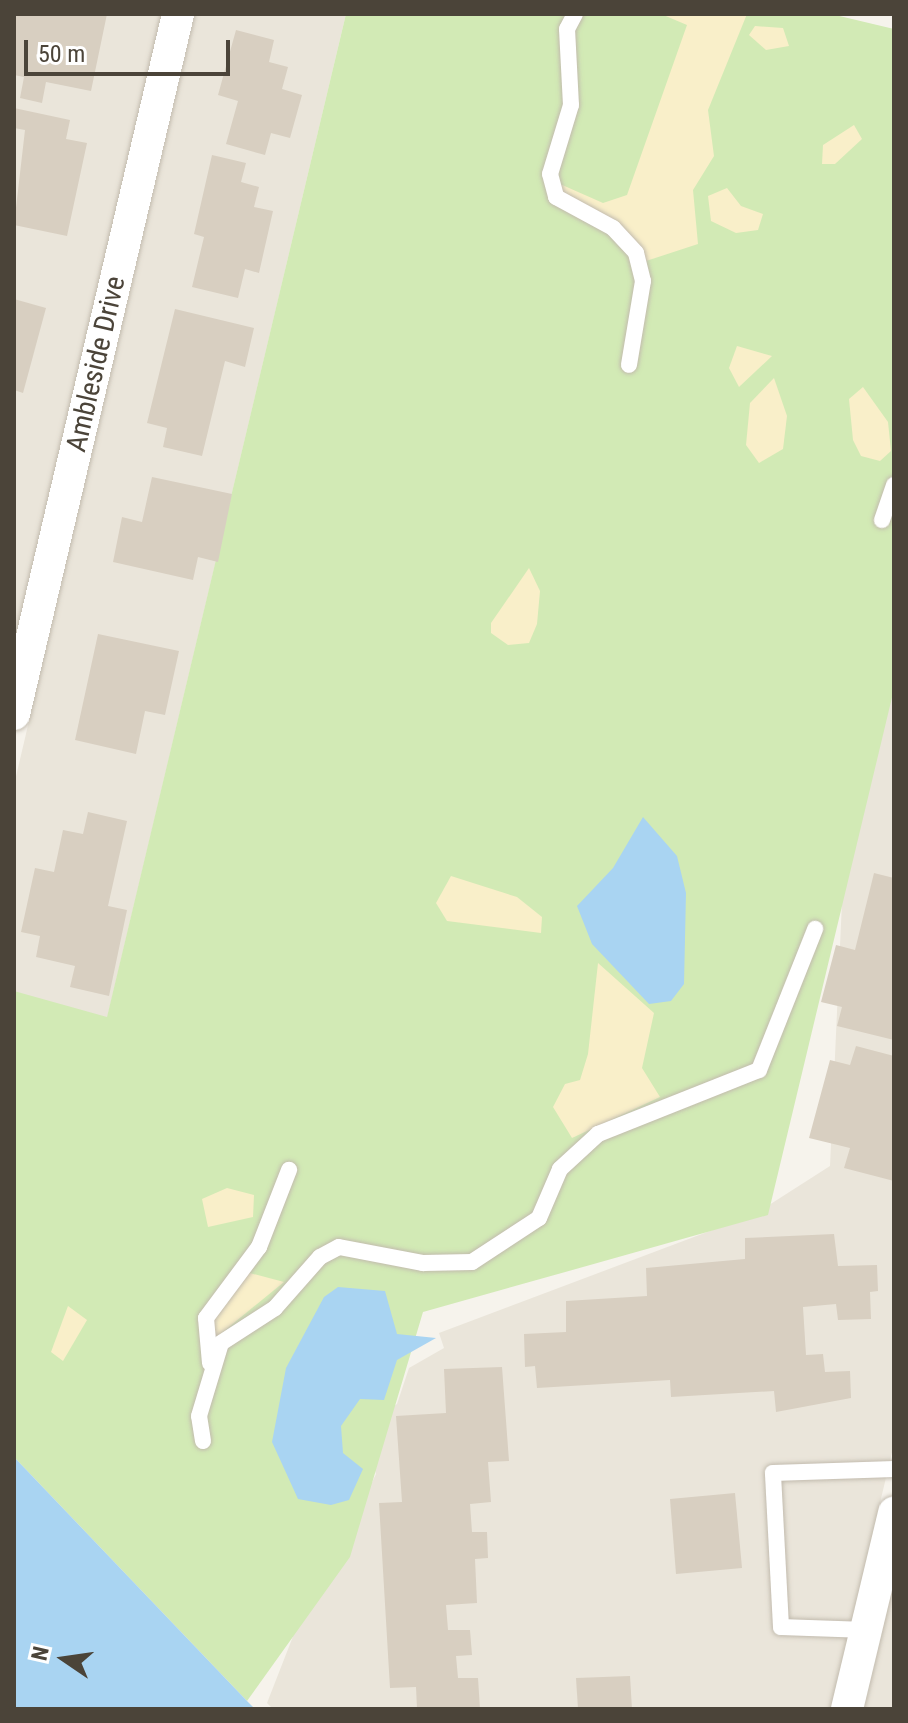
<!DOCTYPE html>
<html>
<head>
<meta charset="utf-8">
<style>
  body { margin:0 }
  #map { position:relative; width:908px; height:1723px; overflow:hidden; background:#f6f3ec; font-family:"Roboto Condensed",sans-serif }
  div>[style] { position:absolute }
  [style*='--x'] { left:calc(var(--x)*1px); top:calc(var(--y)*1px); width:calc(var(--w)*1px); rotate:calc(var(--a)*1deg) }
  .residential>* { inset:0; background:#eae5da }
  .green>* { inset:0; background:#d2eab5 }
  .sand>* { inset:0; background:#f9efc9 }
  .water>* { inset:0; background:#a9d4f2 }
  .building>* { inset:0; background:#d8cfc1 }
  .roads { filter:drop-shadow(0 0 2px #c2bbae) drop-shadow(0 0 2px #c2bbae) }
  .service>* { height:16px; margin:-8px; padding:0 8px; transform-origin:8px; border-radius:8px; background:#fff }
  .minor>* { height:32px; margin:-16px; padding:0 16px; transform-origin:16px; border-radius:16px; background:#fff }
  span { translate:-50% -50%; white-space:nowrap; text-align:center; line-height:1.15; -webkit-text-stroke:6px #fff; paint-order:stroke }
  .street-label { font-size:28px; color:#4b4439 }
  .frame { position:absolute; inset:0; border:16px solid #4b4439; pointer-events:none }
  .north { position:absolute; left:24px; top:1619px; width:80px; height:80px; -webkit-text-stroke:6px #fff; paint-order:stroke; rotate:283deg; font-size:22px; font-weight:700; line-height:32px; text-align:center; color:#4b4439 }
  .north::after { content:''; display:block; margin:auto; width:28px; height:36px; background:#4b4439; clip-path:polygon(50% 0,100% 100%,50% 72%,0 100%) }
  .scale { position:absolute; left:24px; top:40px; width:206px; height:36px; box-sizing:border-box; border:4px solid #4b4439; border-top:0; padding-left:10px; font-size:24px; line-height:28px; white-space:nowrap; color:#4b4439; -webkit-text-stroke:6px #fff; paint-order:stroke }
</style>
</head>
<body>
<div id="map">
  <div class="residential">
    <div style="clip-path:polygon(14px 14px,162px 14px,14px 644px)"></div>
    <div style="clip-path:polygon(195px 14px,346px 14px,80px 1132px,14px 1118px,14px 785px)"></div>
    <div style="clip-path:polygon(894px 468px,894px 1444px,831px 1709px,273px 1709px,267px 1703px,340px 1516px,361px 1505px,376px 1474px,372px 1460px,385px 1412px,397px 1404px,409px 1368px,444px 1348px,439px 1333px,755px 1214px,830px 1166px,847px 792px)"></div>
    <div style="clip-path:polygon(894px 1582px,894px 1709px,864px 1709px)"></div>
  </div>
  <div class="green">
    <div style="clip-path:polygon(346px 14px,831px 14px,894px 29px,894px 689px,768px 1215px,423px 1312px,350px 1557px,247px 1701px,14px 1457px,14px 991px,107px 1017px)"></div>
  </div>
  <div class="sand">
    <div style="clip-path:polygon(661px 14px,747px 14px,708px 110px,714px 156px,693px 190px,698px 244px,643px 262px,558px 193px,560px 184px,603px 203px,627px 195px,687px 25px)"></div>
    <div style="clip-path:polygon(755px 26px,783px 28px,789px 46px,766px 50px,749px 35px)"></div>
    <div style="clip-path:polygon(854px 125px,862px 139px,835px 164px,822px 164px,823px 145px)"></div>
    <div style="clip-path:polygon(727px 188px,741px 206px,763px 214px,758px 230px,736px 233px,711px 221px,708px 196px)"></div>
    <div style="clip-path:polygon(737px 346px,772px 356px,739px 387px,729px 368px)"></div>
    <div style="clip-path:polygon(774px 378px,787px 416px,783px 449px,759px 463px,746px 445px,750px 403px)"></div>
    <div style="clip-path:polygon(863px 387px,888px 422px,891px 451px,880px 461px,861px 456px,853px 440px,849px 399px)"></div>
    <div style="clip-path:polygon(529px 568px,540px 591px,537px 624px,529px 643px,508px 645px,491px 633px,491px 623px)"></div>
    <div style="clip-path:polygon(451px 876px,517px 897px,542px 917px,541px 933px,447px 921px,436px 903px)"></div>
    <div style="clip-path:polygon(598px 963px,654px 1013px,642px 1068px,660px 1097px,572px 1138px,553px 1107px,565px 1084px,580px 1080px,588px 1054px)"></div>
    <div style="clip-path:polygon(227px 1188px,254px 1195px,253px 1217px,208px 1227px,202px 1199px)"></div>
    <div style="clip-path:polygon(246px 1272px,284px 1282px,213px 1340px,210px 1318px)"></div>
    <div style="clip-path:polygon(68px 1306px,87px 1320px,63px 1361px,51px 1352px)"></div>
  </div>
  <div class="water">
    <div style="clip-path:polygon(643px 817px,677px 856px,686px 893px,684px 984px,671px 1001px,649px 1004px,592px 944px,577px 906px,613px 868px)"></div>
    <div style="clip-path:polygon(338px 1287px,385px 1291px,397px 1334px,436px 1338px,397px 1360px,384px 1400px,360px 1399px,341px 1426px,343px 1453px,363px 1469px,349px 1500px,331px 1505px,298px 1499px,272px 1442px,286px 1368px,324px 1297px)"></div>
    <div style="clip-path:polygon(14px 1457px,247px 1701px,255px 1709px,14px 1709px)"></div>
  </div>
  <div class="building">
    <div style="clip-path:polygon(15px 14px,107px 14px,91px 91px,46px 82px,42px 103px,20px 98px,24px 77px,14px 75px)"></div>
    <div style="clip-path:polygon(236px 30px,274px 40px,269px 62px,288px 67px,282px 89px,302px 95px,290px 138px,271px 133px,265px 155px,226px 144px,238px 101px,218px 95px)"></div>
    <div style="clip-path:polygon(14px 108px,70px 120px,66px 139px,87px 143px,67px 236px,14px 225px,25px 130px,14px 128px)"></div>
    <div style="clip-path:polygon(212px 155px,246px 163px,241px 182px,259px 187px,254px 207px,273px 211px,259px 273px,245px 269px,238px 298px,192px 287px,204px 237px,194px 234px)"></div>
    <div style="clip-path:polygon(14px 299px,46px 308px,23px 393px,14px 390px)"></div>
    <div style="clip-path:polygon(175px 309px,254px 328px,245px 367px,225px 361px,202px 456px,163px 447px,167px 428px,147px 423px)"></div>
    <div style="clip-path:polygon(152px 477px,232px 494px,218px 562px,198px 557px,193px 580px,113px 562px,122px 517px,142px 522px)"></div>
    <div style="clip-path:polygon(98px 634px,179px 651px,165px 715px,145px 711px,136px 754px,75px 740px)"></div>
    <div style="clip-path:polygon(88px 812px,127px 821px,108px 906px,127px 910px,109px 996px,70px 987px,75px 966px,36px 957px,40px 936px,21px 932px,35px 868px,54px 872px,63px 830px,83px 834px)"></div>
    <div style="clip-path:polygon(874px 873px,894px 878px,894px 1040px,837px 1026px,842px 1007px,821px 1002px,836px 945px,855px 950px)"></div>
    <div style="clip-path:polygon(856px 1046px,894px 1056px,894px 1181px,844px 1168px,850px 1148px,809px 1138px,830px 1060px,850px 1065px)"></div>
    <div style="clip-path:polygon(834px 1234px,838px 1266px,877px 1265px,878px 1291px,870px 1292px,871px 1319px,838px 1320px,836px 1304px,803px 1307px,806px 1355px,823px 1354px,825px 1372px,850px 1371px,851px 1398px,776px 1412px,774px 1391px,671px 1397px,670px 1380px,537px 1388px,535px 1366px,525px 1367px,524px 1334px,566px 1332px,566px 1301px,647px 1296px,646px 1268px,745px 1259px,745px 1238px)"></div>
    <div style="clip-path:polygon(502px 1367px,509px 1461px,488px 1462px,491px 1502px,470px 1504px,472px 1532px,487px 1532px,488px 1558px,475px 1559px,477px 1603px,446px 1605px,448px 1630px,470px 1630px,472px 1655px,456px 1656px,458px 1678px,478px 1678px,480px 1709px,417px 1709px,416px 1687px,390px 1688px,379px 1503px,402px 1502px,396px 1416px,446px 1413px,444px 1369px)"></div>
    <div style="clip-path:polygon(735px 1493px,742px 1568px,676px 1574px,670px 1499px)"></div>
    <div style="clip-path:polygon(630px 1676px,632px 1709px,578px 1709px,576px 1678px)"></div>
  </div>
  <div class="roads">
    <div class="service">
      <div style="--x:575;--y:14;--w:17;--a:118"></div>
      <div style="--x:567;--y:29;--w:76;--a:87"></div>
      <div style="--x:571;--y:105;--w:72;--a:106.9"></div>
      <div style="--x:550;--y:174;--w:24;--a:75"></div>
      <div style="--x:556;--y:197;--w:65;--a:28.5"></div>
      <div style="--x:613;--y:228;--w:34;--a:47"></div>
      <div style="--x:636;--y:253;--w:29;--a:76"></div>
      <div style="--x:643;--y:281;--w:85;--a:99.5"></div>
      <div style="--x:882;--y:520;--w:37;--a:-71"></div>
      <div style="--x:210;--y:1363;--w:45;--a:-95.1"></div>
      <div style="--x:206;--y:1318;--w:89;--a:-53.3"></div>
      <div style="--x:259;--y:1247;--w:83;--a:-68.7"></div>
      <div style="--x:203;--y:1441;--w:25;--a:-99"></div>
      <div style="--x:199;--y:1416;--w:76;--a:-73.2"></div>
      <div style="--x:221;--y:1343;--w:64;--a:-32.9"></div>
      <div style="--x:275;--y:1308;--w:68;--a:-48.6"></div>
      <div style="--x:320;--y:1257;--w:21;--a:-28"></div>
      <div style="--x:339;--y:1247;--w:86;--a:10.8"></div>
      <div style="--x:423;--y:1263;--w:49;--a:-1.2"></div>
      <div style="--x:472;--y:1262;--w:80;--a:-33.3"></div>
      <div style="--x:539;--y:1218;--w:53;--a:-66.8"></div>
      <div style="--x:560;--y:1169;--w:52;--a:-42.6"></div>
      <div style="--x:598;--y:1134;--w:173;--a:-21.7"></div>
      <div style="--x:759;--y:1070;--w:152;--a:-68.3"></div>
      <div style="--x:866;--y:1630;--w:85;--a:-178"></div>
      <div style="--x:781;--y:1627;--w:154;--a:-93"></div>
      <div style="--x:773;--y:1473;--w:121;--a:-1.9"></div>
    </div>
    <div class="minor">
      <div style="--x:14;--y:714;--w:719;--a:-76.81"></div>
      <div style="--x:847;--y:1709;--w:202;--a:-76.5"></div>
    </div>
  </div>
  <div class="street-label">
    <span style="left:96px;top:364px;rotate:-77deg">Ambleside Drive</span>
  </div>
  <div class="frame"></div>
  <div class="north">N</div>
  <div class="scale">50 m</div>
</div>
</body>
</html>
